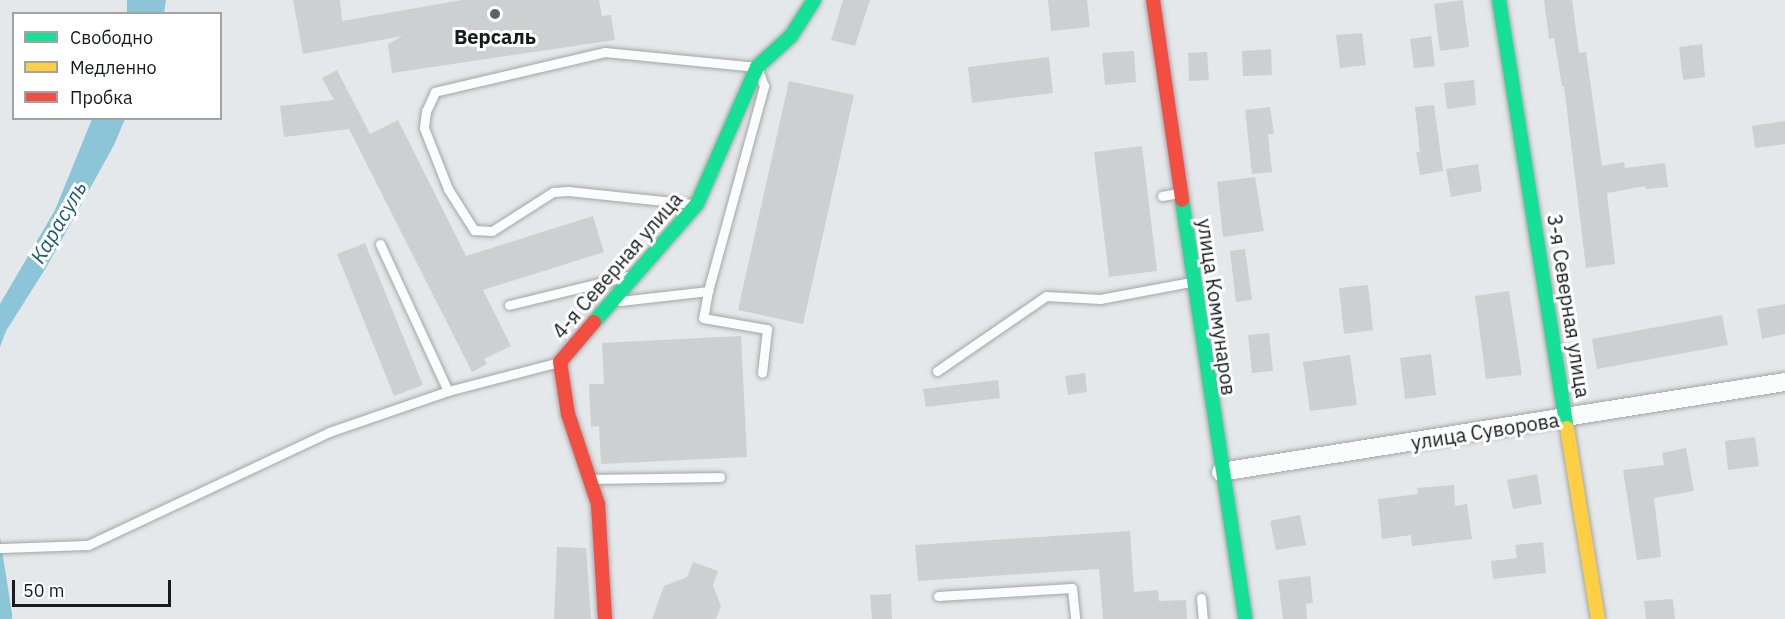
<!DOCTYPE html>
<html>
<head>
<meta charset="utf-8">
<style>
  body { margin:0 }
  #map { position:relative; width:1785px; height:619px; overflow:hidden; background:#e4e8ea; font-family:"IBM Plex Sans",sans-serif }
  div>[style] { position:absolute }
  [style*='--x'] { left:calc(var(--x)*1px); top:calc(var(--y)*1px); width:calc(var(--w)*1px); rotate:calc(var(--a)*1deg) }
  .water>* { inset:0; background:#8cc5d8 }
  .building>* { inset:0; background:#cdd0d1 }
  .roads { filter:drop-shadow(0 0 2px #a3a5a7) drop-shadow(0 0 2px #a3a5a7) }
  .lane>* { height:9px; margin:-4.5px; padding:0 4.5px; transform-origin:4.5px; border-radius:4.5px; background:#fbfcfc }
  .street>* { height:18px; margin:-9px; padding:0 9px; transform-origin:9px; border-radius:9px; background:#fbfcfc }
  .fast>* { height:14px; margin:-7px; padding:0 7px; transform-origin:7px; border-radius:7px; background:#16e098 }
  .slow>* { height:14px; margin:-7px; padding:0 7px; transform-origin:7px; border-radius:7px; background:#ffcf43 }
  .jam>* { height:14px; margin:-7px; padding:0 7px; transform-origin:7px; border-radius:7px; background:#f24e42 }
  .dots>* { width:16px; height:16px; translate:-50% -50%; box-sizing:border-box; border:3px solid #fff; border-radius:50% }
  span { translate:-50% -50%; white-space:nowrap; text-align:center; line-height:1.15; -webkit-text-stroke:6px #fff; paint-order:stroke }
  .poi-label { font-size:20px; color:#181a1b; font-weight:700 }
  .street-label { font-size:20px; color:#181a1b }
  .water-label { font-size:21px; color:#1a5b6e; font-style:italic }
  .legend { position:absolute; left:12px; top:12px; width:210px; height:108px; box-sizing:border-box; background:#fff; border:2px solid #a3a3a4; margin:0; padding:8px 10px; list-style:none; font-size:18px; color:#181a1b }
  .legend li { display:flex; align-items:center; gap:12px; height:30px }
  .legend b { width:30px; border:2px solid #a3a3a4 }
  .scale { position:absolute; left:12px; top:580px; width:159px; height:27px; box-sizing:border-box; border:3px solid #181a1b; border-top:0; padding-left:8px; font-size:18px; line-height:21px; white-space:nowrap; color:#181a1b; -webkit-text-stroke:4px #fff; paint-order:stroke }
</style>
</head>
<body>
<div id="map">
  <div class="water">
    <div style="clip-path:polygon(127px 0,166px 0,164px 13px,127px 13px)"></div>
    <div style="clip-path:polygon(92px 119px,125px 119px,114px 145px,47px 266px,6px 331px,0 347px,0 304px,55px 210px)"></div>
    <div style="clip-path:polygon(0 537px,12px 614px,12px 619px,0 619px)"></div>
  </div>
  <div class="building">
    <div style="clip-path:polygon(293px 0,340px 0,342px 21px,462px 0,599px 0,602px 16px,611px 15px,615px 40px,392px 73px,388px 44px,403px 36px,303px 54px)"></div>
    <div style="clip-path:polygon(843px 0,870px 0,855px 46px,831px 40px)"></div>
    <div style="clip-path:polygon(1048px 0,1087px 0,1090px 27px,1051px 31px)"></div>
    <div style="clip-path:polygon(1463px 0,1469px 47px,1440px 51px,1434px 4px)"></div>
    <div style="clip-path:polygon(1544px 0,1572px 0,1579px 53px,1586px 52px,1602px 166px,1624px 162px,1625px 168px,1665px 163px,1668px 187px,1646px 189px,1645px 186px,1607px 193px,1615px 264px,1586px 268px,1564px 86px,1562px 86px,1554px 38px,1549px 39px)"></div>
    <div style="clip-path:polygon(1362px 33px,1366px 65px,1340px 68px,1336px 35px)"></div>
    <div style="clip-path:polygon(1431px 36px,1435px 66px,1414px 68px,1410px 39px)"></div>
    <div style="clip-path:polygon(1702px 44px,1705px 77px,1683px 80px,1679px 47px)"></div>
    <div style="clip-path:polygon(1271px 49px,1272px 75px,1243px 76px,1242px 51px)"></div>
    <div style="clip-path:polygon(1134px 51px,1136px 82px,1105px 85px,1102px 53px)"></div>
    <div style="clip-path:polygon(1207px 52px,1209px 80px,1189px 81px,1188px 53px)"></div>
    <div style="clip-path:polygon(1049px 57px,1053px 93px,972px 103px,968px 67px)"></div>
    <div style="clip-path:polygon(337px 70px,370px 134px,398px 120px,466px 256px,593px 216px,604px 252px,483px 290px,511px 346px,484px 359px,487px 364px,472px 372px,349px 129px,284px 137px,280px 106px,334px 100px,322px 78px)"></div>
    <div style="clip-path:polygon(1474px 80px,1476px 105px,1447px 109px,1444px 83px)"></div>
    <div style="clip-path:polygon(789px 81px,854px 95px,803px 324px,738px 310px)"></div>
    <div style="clip-path:polygon(1434px 105px,1443px 171px,1420px 175px,1416px 152px,1420px 152px,1415px 107px)"></div>
    <div style="clip-path:polygon(1270px 107px,1274px 134px,1268px 134px,1272px 172px,1252px 174px,1245px 110px)"></div>
    <div style="clip-path:polygon(1785px 121px,1785px 144px,1755px 148px,1752px 126px)"></div>
    <div style="clip-path:polygon(1142px 146px,1157px 271px,1109px 277px,1094px 152px)"></div>
    <div style="clip-path:polygon(1478px 164px,1482px 191px,1451px 197px,1446px 169px)"></div>
    <div style="clip-path:polygon(1255px 177px,1264px 231px,1223px 237px,1217px 182px)"></div>
    <div style="clip-path:polygon(365px 243px,423px 385px,394px 396px,337px 254px)"></div>
    <div style="clip-path:polygon(1245px 249px,1252px 300px,1236px 302px,1230px 251px)"></div>
    <div style="clip-path:polygon(1368px 285px,1373px 330px,1344px 334px,1339px 288px)"></div>
    <div style="clip-path:polygon(1509px 291px,1522px 375px,1486px 379px,1475px 296px)"></div>
    <div style="clip-path:polygon(1785px 304px,1785px 334px,1762px 339px,1757px 309px)"></div>
    <div style="clip-path:polygon(1722px 315px,1728px 345px,1597px 369px,1592px 339px)"></div>
    <div style="clip-path:polygon(1269px 333px,1273px 371px,1252px 373px,1248px 335px)"></div>
    <div style="clip-path:polygon(741px 336px,747px 457px,601px 464px,599px 426px,591px 427px,589px 384px,604px 384px,602px 343px)"></div>
    <div style="clip-path:polygon(1431px 354px,1436px 395px,1405px 399px,1400px 358px)"></div>
    <div style="clip-path:polygon(1350px 355px,1357px 405px,1310px 411px,1303px 362px)"></div>
    <div style="clip-path:polygon(1085px 373px,1087px 392px,1068px 395px,1065px 376px)"></div>
    <div style="clip-path:polygon(998px 380px,1000px 398px,926px 407px,923px 389px)"></div>
    <div style="clip-path:polygon(1755px 437px,1759px 466px,1728px 470px,1725px 441px)"></div>
    <div style="clip-path:polygon(1686px 448px,1694px 491px,1654px 498px,1661px 557px,1637px 560px,1623px 470px,1664px 465px,1662px 453px)"></div>
    <div style="clip-path:polygon(1537px 474px,1542px 504px,1513px 509px,1507px 480px)"></div>
    <div style="clip-path:polygon(1454px 485px,1455px 506px,1467px 504px,1472px 539px,1412px 546px,1411px 535px,1382px 539px,1378px 499px,1418px 494px,1417px 488px)"></div>
    <div style="clip-path:polygon(1300px 515px,1306px 545px,1276px 550px,1270px 521px)"></div>
    <div style="clip-path:polygon(1130px 531px,1134px 592px,1158px 590px,1159px 601px,1186px 600px,1187px 619px,1103px 619px,1099px 569px,918px 581px,915px 545px)"></div>
    <div style="clip-path:polygon(1543px 542px,1546px 573px,1493px 579px,1491px 561px,1517px 558px,1515px 545px)"></div>
    <div style="clip-path:polygon(557px 547px,586px 548px,591px 619px,554px 619px)"></div>
    <div style="clip-path:polygon(693px 562px,718px 571px,713px 586px,721px 606px,716px 619px,652px 619px,664px 586px,687px 577px)"></div>
    <div style="clip-path:polygon(1310px 576px,1313px 603px,1306px 604px,1307px 619px,1283px 619px,1278px 580px)"></div>
    <div style="clip-path:polygon(891px 594px,892px 619px,872px 619px,870px 595px)"></div>
    <div style="clip-path:polygon(1673px 599px,1675px 619px,1646px 619px,1644px 601px)"></div>
  </div>
  <div class="roads">
    <div class="lane">
      <div style="--x:1162;--y:196;--w:17;--a:-10"></div>
      <div style="--x:380;--y:244;--w:162;--a:65.2"></div>
      <div style="--x:708;--y:291;--w:27;--a:100"></div>
      <div style="--x:703;--y:318;--w:65;--a:9.8"></div>
      <div style="--x:767;--y:329;--w:44;--a:96.5"></div>
      <div style="--x:620;--y:301;--w:89;--a:-6.5"></div>
      <div style="--x:708;--y:291;--w:213;--a:-74.7"></div>
      <div style="--x:764;--y:86;--w:20;--a:-110"></div>
      <div style="--x:757;--y:67;--w:153;--a:-174.4"></div>
      <div style="--x:605;--y:52;--w:175;--a:166.8"></div>
      <div style="--x:435;--y:92;--w:21;--a:115"></div>
      <div style="--x:426;--y:111;--w:17;--a:97"></div>
      <div style="--x:424;--y:128;--w:66;--a:68.5"></div>
      <div style="--x:448;--y:189;--w:49;--a:57.6"></div>
      <div style="--x:474;--y:230;--w:18;--a:3"></div>
      <div style="--x:492;--y:231;--w:72;--a:-32.6"></div>
      <div style="--x:553;--y:192;--w:15;--a:-4"></div>
      <div style="--x:568;--y:191;--w:125;--a:6"></div>
      <div style="--x:509;--y:305;--w:122;--a:-13.7"></div>
      <div style="--x:937;--y:371;--w:132;--a:-34.5"></div>
      <div style="--x:1046;--y:296;--w:54;--a:3.2"></div>
      <div style="--x:1100;--y:299;--w:93;--a:-10.6"></div>
      <div style="--x:592;--y:479;--w:128;--a:-0.9"></div>
      <div style="--x:0;--y:548;--w:88;--a:-2"></div>
      <div style="--x:88;--y:545;--w:266;--a:-25.1"></div>
      <div style="--x:329;--y:432;--w:126;--a:-19"></div>
      <div style="--x:448;--y:391;--w:115;--a:-14.6"></div>
      <div style="--x:938;--y:596;--w:134;--a:-3.4"></div>
      <div style="--x:1072;--y:588;--w:31;--a:84"></div>
      <div style="--x:1201;--y:598;--w:21;--a:85"></div>
    </div>
    <div class="street">
      <div style="--x:1221;--y:472;--w:571;--a:-9.07"></div>
    </div>
    <div class="fast">
      <div style="--x:1499;--y:0;--w:433;--a:81"></div>
      <div style="--x:1182;--y:200;--w:424;--a:81.4"></div>
      <div style="--x:594;--y:322;--w:157;--a:-48.9"></div>
      <div style="--x:697;--y:204;--w:150;--a:-66.3"></div>
      <div style="--x:757;--y:67;--w:46;--a:-42.4"></div>
      <div style="--x:791;--y:36;--w:43;--a:-57.4"></div>
    </div>
    <div class="slow">
      <div style="--x:1567;--y:428;--w:193;--a:80.8"></div>
    </div>
    <div class="jam">
      <div style="--x:1153;--y:0;--w:202;--a:81.7"></div>
      <div style="--x:594;--y:322;--w:52;--a:130.4"></div>
      <div style="--x:560;--y:362;--w:53;--a:81.3"></div>
      <div style="--x:568;--y:414;--w:95;--a:71.6"></div>
      <div style="--x:598;--y:504;--w:115;--a:86.5"></div>
    </div>
  </div>
  <div class="dots">
    <div style="left:495px;top:14px;background:#5f6263"></div>
  </div>
  <div class="poi-label">
    <span style="left:495px;top:36px">Версаль</span>
  </div>
  <div class="street-label">
    <span style="left:617px;top:265px;rotate:-49deg">4-я Северная улица</span>
    <span style="left:1569px;top:306px;rotate:81deg">3-я Северная улица</span>
    <span style="left:1217px;top:307px;rotate:82deg">улица Коммунаров</span>
    <span style="left:1485px;top:431px;rotate:-9deg">улица Суворова</span>
  </div>
  <div class="water-label">
    <span style="left:58px;top:222px;rotate:-60deg">Карасуль</span>
  </div>
  <ul class="legend">
  <li><b style="height:8px;background:#16e098"></b>Свободно</li>
  <li><b style="height:8px;background:#ffcf43"></b>Медленно</li>
  <li><b style="height:8px;background:#f24e42"></b>Пробка</li>
  </ul>
  <div class="scale">50 m</div>
</div>
</body>
</html>
